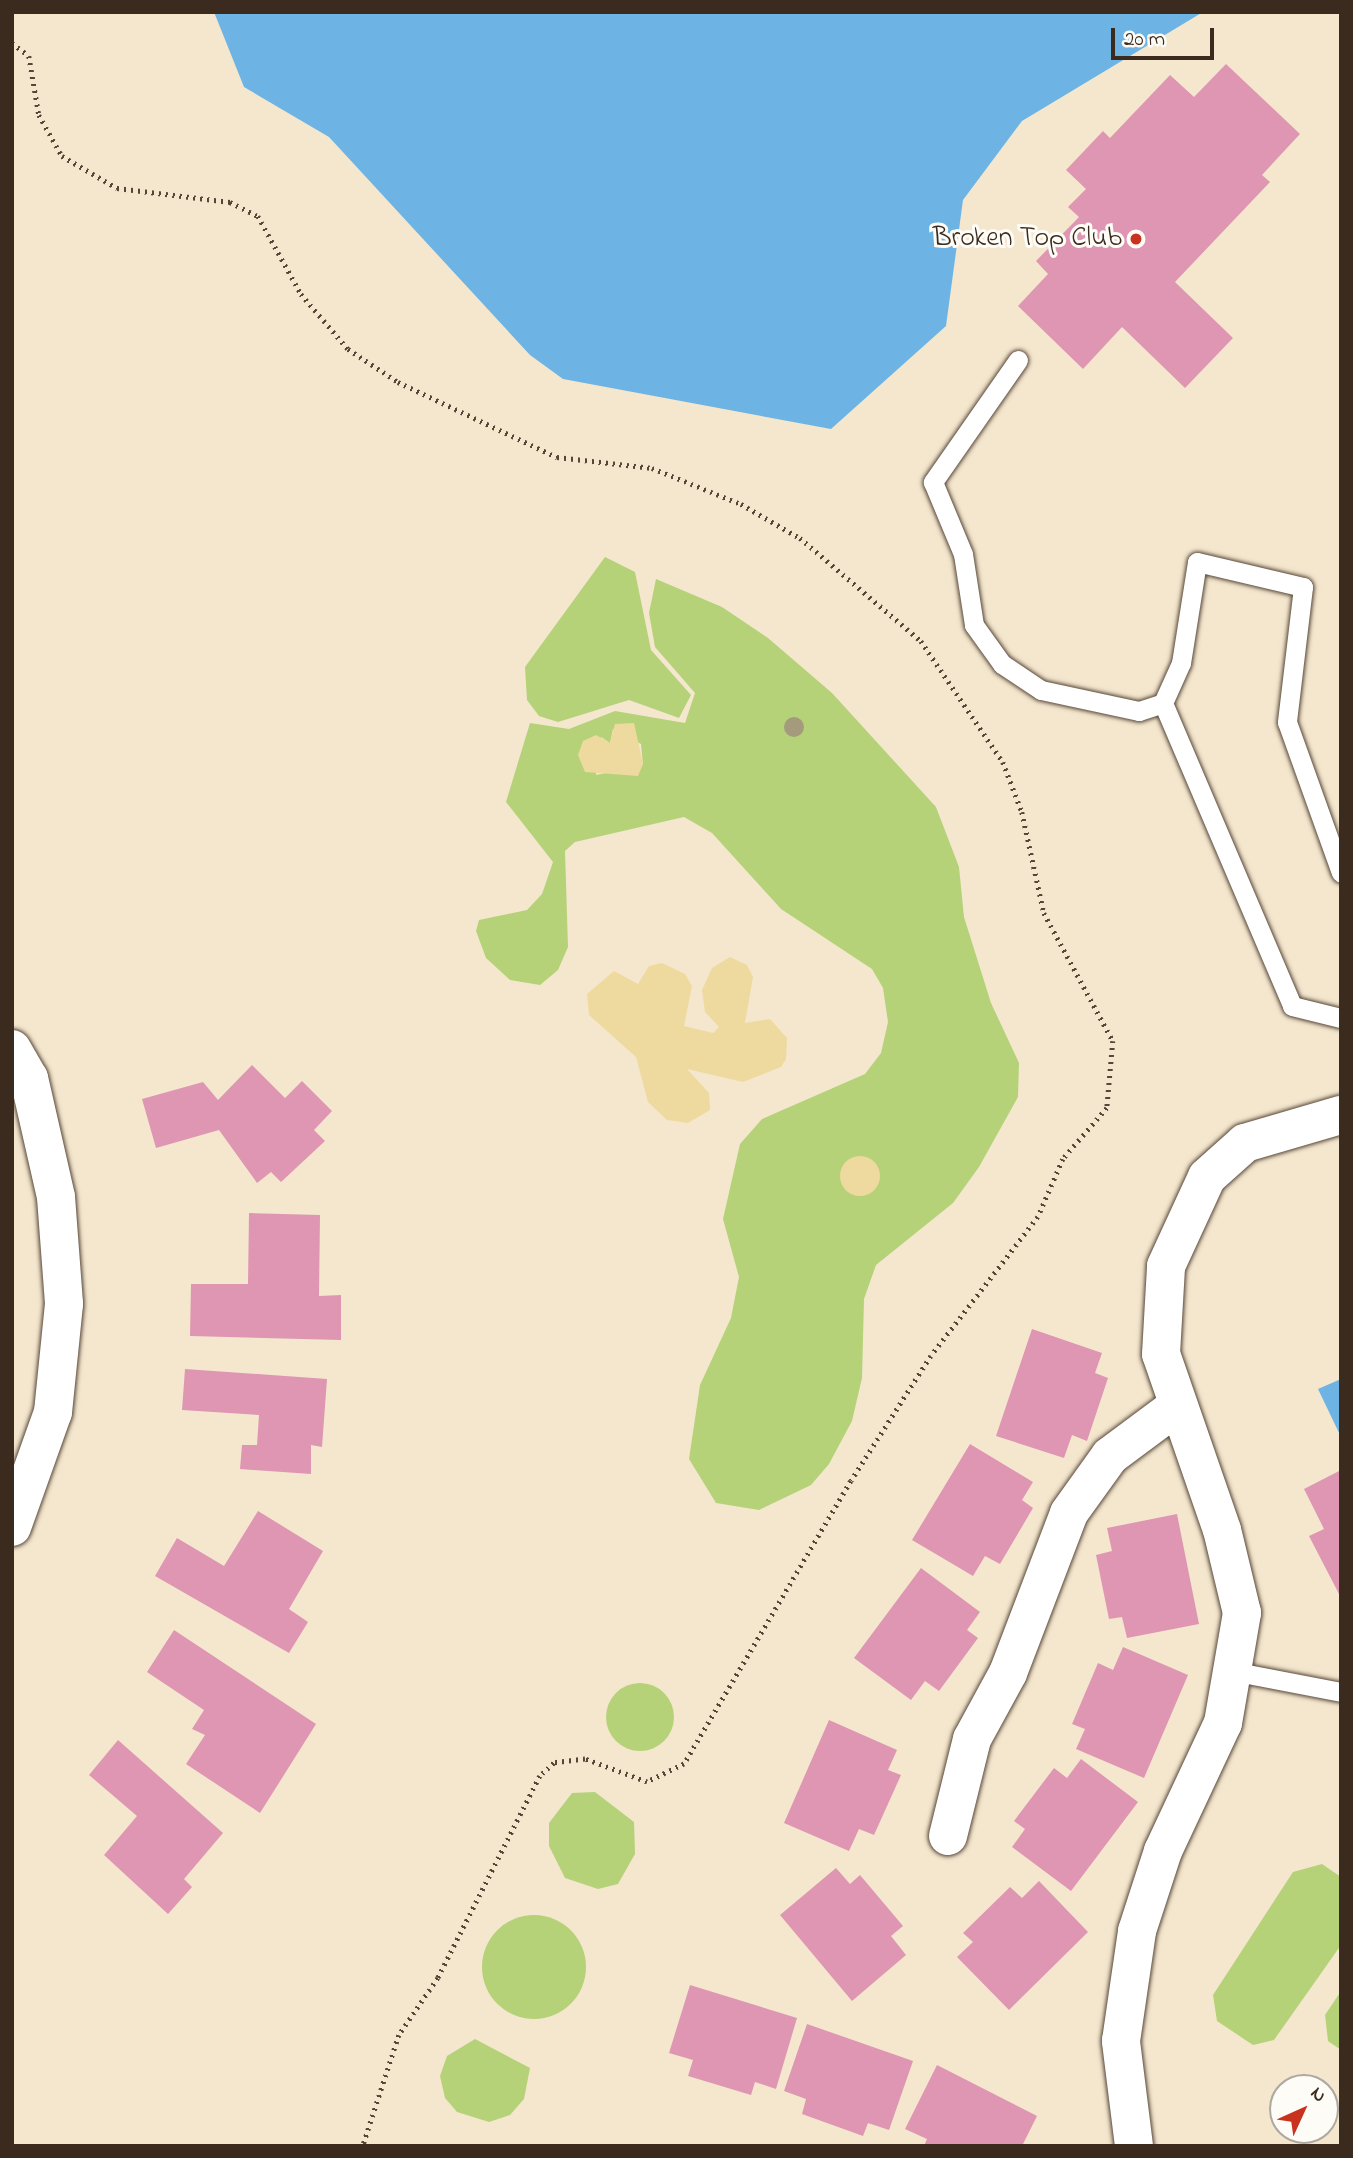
<!DOCTYPE html>
<html>
<head>
<meta charset="utf-8">
<style>
  body { margin:0 }
  #map { position:relative; width:1353px; height:2158px; overflow:hidden; background:#f4e7ce; font-family:"Indie Flower",sans-serif }
  div>[style] { position:absolute }
  [style*='--x'] { left:calc(var(--x)*1px); top:calc(var(--y)*1px); width:calc(var(--w)*1px); rotate:calc(var(--a)*1deg) }
  .green>* { inset:0; background:#b5d279 }
  .round { border-radius:50% }
  .sand>* { inset:0; background:#eeda9e }
  .water>* { inset:0; background:#6db4e4 }
  .building>* { inset:0; background:#de96b3 }
  .path>* { height:4.5px; margin-top:-2.25px; transform-origin:0; background:repeating-linear-gradient(90deg,#574638 0 2px,transparent 0 7px) }
  .roads { filter:drop-shadow(0 0 2px #574638) drop-shadow(0 0 2px #574638) }
  .service>* { height:19px; margin:-9.5px; padding:0 9.5px; transform-origin:9.5px; border-radius:9.5px; background:#fff }
  .minor>* { height:38px; margin:-19px; padding:0 19px; transform-origin:19px; border-radius:19px; background:#fff }
  .trees>* { width:20px; height:20px; margin:-10px; border-radius:50%; background:#a39b7c }
  .dots>* { width:19px; height:19px; translate:-50% -50%; box-sizing:border-box; border:4px solid #fdfcf7; border-radius:50% }
  span { translate:-50% -50%; white-space:nowrap; text-align:center; line-height:1.15; -webkit-text-stroke:6px #fdfcf7; paint-order:stroke }
  .poi-label { font-size:28px; color:#3b2a1e }
  .right { translate:-100% -50%; text-align:right }
  .frame { position:absolute; inset:0; border:14px solid #3b2a1e; pointer-events:none }
  .north { position:absolute; left:1269px; top:2074px; width:70px; height:70px; box-sizing:border-box; background:#fdfcf7; border:2px solid #afa8a0; border-radius:50%; rotate:45deg; font-size:19px; font-weight:700; line-height:28px; text-align:center; color:#3b2a1e }
  .north::after { content:''; display:block; margin:auto; width:24px; height:32px; background:#c8321e; clip-path:polygon(50% 0,100% 100%,50% 72%,0 100%) }
  .scale { position:absolute; left:1111px; top:28px; width:103px; height:32px; box-sizing:border-box; border:4px solid #3b2a1e; border-top:0; padding-left:9px; font-size:21px; line-height:24px; white-space:nowrap; color:#3b2a1e; -webkit-text-stroke:5px #fdfcf7; paint-order:stroke }
</style>
</head>
<body>
<div id="map">
  <div class="green">
    <div style="clip-path:polygon(605px 557px,635px 572px,651px 650px,691px 695px,679px 718px,629px 700px,558px 722px,539px 716px,527px 700px,525px 667px)"></div>
    <div style="clip-path:polygon(evenodd,656px 579px,722px 607px,768px 638px,832px 693px,936px 807px,959px 867px,964px 917px,991px 1003px,1019px 1063px,1018px 1097px,979px 1167px,953px 1203px,876px 1265px,864px 1299px,862px 1378px,852px 1421px,829px 1464px,811px 1485px,759px 1510px,716px 1503px,689px 1459px,700px 1385px,731px 1318px,739px 1277px,723px 1219px,740px 1144px,762px 1119px,865px 1074px,881px 1053px,888px 1022px,883px 988px,872px 969px,781px 909px,712px 833px,684px 817px,575px 842px,565px 851px,568px 947px,558px 970px,540px 985px,510px 980px,486px 958px,476px 931px,479px 920px,527px 910px,542px 894px,553px 862px,506px 802px,530px 723px,569px 729px,615px 711px,685px 723px,695px 693px,655px 647px,649px 613px,656px 579px,613px 729px,641px 744px,643px 765px,596px 775px,601px 737px,610px 743px,613px 729px)"></div>
    <div class="round" style="left:606px;top:1683px;width:68px;height:68px"></div>
    <div style="clip-path:polygon(595px 1792px,634px 1822px,635px 1854px,618px 1884px,598px 1889px,565px 1878px,549px 1846px,549px 1823px,572px 1793px)"></div>
    <div style="clip-path:polygon(1322px 1864px,1341px 1877px,1341px 1945px,1274px 2040px,1253px 2045px,1217px 2021px,1213px 1995px,1293px 1872px)"></div>
    <div class="round" style="left:482px;top:1915px;width:104px;height:104px"></div>
    <div style="clip-path:polygon(1341px 1991px,1341px 2050px,1328px 2041px,1325px 2015px)"></div>
    <div style="clip-path:polygon(475px 2039px,530px 2068px,524px 2099px,510px 2115px,489px 2122px,457px 2112px,445px 2098px,440px 2076px,447px 2056px)"></div>
  </div>
  <div class="sand">
    <div style="clip-path:polygon(634px 723px,643px 764px,638px 776px,585px 772px,578px 755px,583px 741px,596px 735px,610px 743px,615px 724px)"></div>
    <div style="clip-path:polygon(730px 957px,747px 965px,753px 977px,745px 1023px,770px 1019px,787px 1038px,786px 1059px,781px 1067px,743px 1082px,687px 1069px,709px 1093px,710px 1110px,688px 1123px,667px 1120px,648px 1102px,636px 1057px,589px 1015px,587px 994px,614px 971px,638px 984px,649px 966px,662px 963px,685px 974px,692px 986px,684px 1026px,713px 1033px,719px 1027px,705px 1012px,702px 990px,712px 968px)"></div>
    <div class="round" style="left:840px;top:1156px;width:40px;height:40px"></div>
  </div>
  <div class="water">
    <div style="clip-path:polygon(214px 12px,1203px 12px,1022px 121px,963px 200px,946px 326px,831px 429px,563px 379px,530px 355px,329px 137px,244px 87px)"></div>
    <div style="clip-path:polygon(1341px 1379px,1341px 1437px,1318px 1389px)"></div>
  </div>
  <div class="building">
    <div style="clip-path:polygon(1226px 64px,1300px 134px,1262px 175px,1270px 182px,1175px 282px,1233px 338px,1185px 388px,1122px 327px,1083px 369px,1018px 306px,1048px 274px,1036px 261px,1079px 217px,1068px 207px,1086px 189px,1066px 170px,1103px 131px,1110px 138px,1170px 75px,1194px 97px)"></div>
    <div style="clip-path:polygon(252px 1065px,285px 1098px,302px 1081px,332px 1111px,314px 1130px,325px 1141px,281px 1182px,271px 1172px,257px 1183px,219px 1130px,156px 1148px,142px 1099px,203px 1082px,218px 1100px)"></div>
    <div style="clip-path:polygon(249px 1213px,320px 1215px,319px 1296px,341px 1295px,341px 1340px,190px 1336px,191px 1284px,248px 1284px)"></div>
    <div style="clip-path:polygon(1032px 1329px,1102px 1353px,1095px 1373px,1108px 1378px,1087px 1441px,1072px 1435px,1064px 1458px,996px 1436px)"></div>
    <div style="clip-path:polygon(185px 1369px,327px 1379px,322px 1447px,311px 1445px,311px 1474px,240px 1469px,242px 1445px,257px 1445px,259px 1415px,182px 1410px)"></div>
    <div style="clip-path:polygon(970px 1444px,1033px 1482px,1022px 1500px,1033px 1508px,1000px 1564px,985px 1556px,973px 1576px,912px 1540px)"></div>
    <div style="clip-path:polygon(1341px 1470px,1341px 1594px,1339px 1594px,1309px 1536px,1324px 1529px,1304px 1489px)"></div>
    <div style="clip-path:polygon(258px 1511px,323px 1551px,289px 1609px,308px 1622px,289px 1653px,155px 1576px,177px 1538px,224px 1566px)"></div>
    <div style="clip-path:polygon(1177px 1514px,1199px 1624px,1127px 1638px,1122px 1617px,1109px 1619px,1096px 1555px,1112px 1551px,1107px 1528px)"></div>
    <div style="clip-path:polygon(921px 1568px,980px 1612px,967px 1630px,978px 1638px,939px 1691px,925px 1681px,911px 1700px,854px 1658px)"></div>
    <div style="clip-path:polygon(174px 1630px,316px 1724px,260px 1813px,186px 1764px,205px 1735px,192px 1729px,204px 1710px,147px 1672px)"></div>
    <div style="clip-path:polygon(1123px 1647px,1188px 1675px,1144px 1778px,1076px 1749px,1085px 1729px,1072px 1724px,1098px 1663px,1113px 1670px)"></div>
    <div style="clip-path:polygon(829px 1720px,897px 1750px,888px 1770px,901px 1775px,874px 1835px,859px 1829px,849px 1851px,784px 1823px)"></div>
    <div style="clip-path:polygon(118px 1740px,223px 1833px,184px 1879px,192px 1887px,168px 1914px,104px 1855px,137px 1816px,89px 1775px)"></div>
    <div style="clip-path:polygon(1081px 1759px,1138px 1802px,1071px 1891px,1012px 1847px,1025px 1829px,1014px 1821px,1054px 1768px,1067px 1778px)"></div>
    <div style="clip-path:polygon(836px 1868px,850px 1884px,860px 1875px,903px 1926px,891px 1936px,906px 1955px,852px 2001px,780px 1915px)"></div>
    <div style="clip-path:polygon(1039px 1881px,1088px 1932px,1009px 2010px,957px 1957px,973px 1942px,963px 1933px,1010px 1887px,1022px 1898px)"></div>
    <div style="clip-path:polygon(690px 1985px,797px 2018px,776px 2089px,755px 2082px,751px 2095px,688px 2076px,693px 2060px,669px 2053px)"></div>
    <div style="clip-path:polygon(807px 2024px,913px 2061px,889px 2130px,868px 2123px,863px 2136px,802px 2114px,806px 2099px,784px 2091px)"></div>
    <div style="clip-path:polygon(937px 2065px,1037px 2116px,1022px 2146px,924px 2146px,927px 2139px,905px 2129px)"></div>
  </div>
  <div class="path">
    <div style="--x:12;--y:43;--w:21;--a:37"></div>
    <div style="--x:29;--y:56;--w:60;--a:80.4"></div>
    <div style="--x:39;--y:115;--w:47;--a:60.7"></div>
    <div style="--x:62;--y:156;--w:64;--a:30.2"></div>
    <div style="--x:117;--y:188;--w:114;--a:7.1"></div>
    <div style="--x:230;--y:202;--w:31;--a:27"></div>
    <div style="--x:258;--y:216;--w:89;--a:61.1"></div>
    <div style="--x:301;--y:294;--w:72;--a:49.5"></div>
    <div style="--x:348;--y:349;--w:60;--a:33.4"></div>
    <div style="--x:398;--y:382;--w:176;--a:25.3"></div>
    <div style="--x:557;--y:457;--w:96;--a:6.6"></div>
    <div style="--x:652;--y:468;--w:96;--a:22"></div>
    <div style="--x:741;--y:504;--w:68;--a:30"></div>
    <div style="--x:800;--y:538;--w:159;--a:40.4"></div>
    <div style="--x:921;--y:641;--w:146;--a:55.9"></div>
    <div style="--x:1003;--y:762;--w:53;--a:69.2"></div>
    <div style="--x:1022;--y:812;--w:103;--a:77.7"></div>
    <div style="--x:1044;--y:913;--w:145;--a:61.7"></div>
    <div style="--x:1113;--y:1041;--w:67;--a:95.1"></div>
    <div style="--x:1107;--y:1108;--w:67;--a:130.8"></div>
    <div style="--x:1063;--y:1159;--w:63;--a:113.3"></div>
    <div style="--x:1038;--y:1217;--w:175;--a:127.6"></div>
    <div style="--x:931;--y:1356;--w:148;--a:122.6"></div>
    <div style="--x:851;--y:1481;--w:329;--a:120.5"></div>
    <div style="--x:684;--y:1764;--w:41;--a:154.1"></div>
    <div style="--x:647;--y:1782;--w:66;--a:-159.6"></div>
    <div style="--x:585;--y:1759;--w:31;--a:173"></div>
    <div style="--x:554;--y:1763;--w:19;--a:137"></div>
    <div style="--x:540;--y:1776;--w:226;--a:116.8"></div>
    <div style="--x:438;--y:1978;--w:69;--a:124.4"></div>
    <div style="--x:399;--y:2035;--w:117;--a:108"></div>
  </div>
  <div class="roads">
    <div class="service">
      <div style="--x:1018;--y:360;--w:149;--a:124.9"></div>
      <div style="--x:933;--y:482;--w:78;--a:67.4"></div>
      <div style="--x:963;--y:554;--w:72;--a:81.2"></div>
      <div style="--x:974;--y:625;--w:48;--a:54.3"></div>
      <div style="--x:1002;--y:664;--w:47;--a:33.7"></div>
      <div style="--x:1041;--y:690;--w:100;--a:12.1"></div>
      <div style="--x:1139;--y:711;--w:25;--a:-18"></div>
      <div style="--x:1163;--y:703;--w:44;--a:-65.8"></div>
      <div style="--x:1181;--y:663;--w:102;--a:-81"></div>
      <div style="--x:1197;--y:562;--w:109;--a:13.3"></div>
      <div style="--x:1303;--y:587;--w:136;--a:96.8"></div>
      <div style="--x:1287;--y:722;--w:160;--a:70.3"></div>
      <div style="--x:1163;--y:703;--w:329;--a:66.9"></div>
      <div style="--x:1292;--y:1006;--w:50;--a:13.8"></div>
      <div style="--x:1232;--y:1671;--w:111;--a:10.9"></div>
    </div>
    <div class="minor">
      <div style="--x:12;--y:1049;--w:34;--a:60"></div>
      <div style="--x:29;--y:1078;--w:122;--a:77.2"></div>
      <div style="--x:56;--y:1197;--w:107;--a:85.7"></div>
      <div style="--x:64;--y:1304;--w:109;--a:95.8"></div>
      <div style="--x:53;--y:1412;--w:122;--a:109.6"></div>
      <div style="--x:948;--y:1836;--w:100;--a:-76.1"></div>
      <div style="--x:972;--y:1739;--w:75;--a:-61.4"></div>
      <div style="--x:1008;--y:1673;--w:171;--a:-69.1"></div>
      <div style="--x:1069;--y:1513;--w:70;--a:-54.3"></div>
      <div style="--x:1110;--y:1456;--w:84;--a:-36.7"></div>
      <div style="--x:1134;--y:2146;--w:106;--a:-97.1"></div>
      <div style="--x:1121;--y:2041;--w:111;--a:-81.7"></div>
      <div style="--x:1137;--y:1931;--w:84;--a:-72"></div>
      <div style="--x:1163;--y:1851;--w:141;--a:-64.9"></div>
      <div style="--x:1223;--y:1723;--w:112;--a:-80.2"></div>
      <div style="--x:1242;--y:1613;--w:85;--a:-103.5"></div>
      <div style="--x:1222;--y:1530;--w:186;--a:-109.1"></div>
      <div style="--x:1161;--y:1354;--w:88;--a:-86.7"></div>
      <div style="--x:1166;--y:1266;--w:98;--a:-65.3"></div>
      <div style="--x:1207;--y:1177;--w:51;--a:-41.8"></div>
      <div style="--x:1245;--y:1143;--w:100;--a:-16.3"></div>
    </div>
  </div>
  <div class="trees">
    <div style="left:794px;top:727px"></div>
  </div>
  <div class="dots">
    <div style="left:1136px;top:239px;background:#c8321e"></div>
  </div>
  <div class="poi-label">
    <span class="right" style="left:1122px;top:239px">Broken Top Club</span>
  </div>
  <div class="frame"></div>
  <div class="north">N</div>
  <div class="scale">20 m</div>
</div>
</body>
</html>
